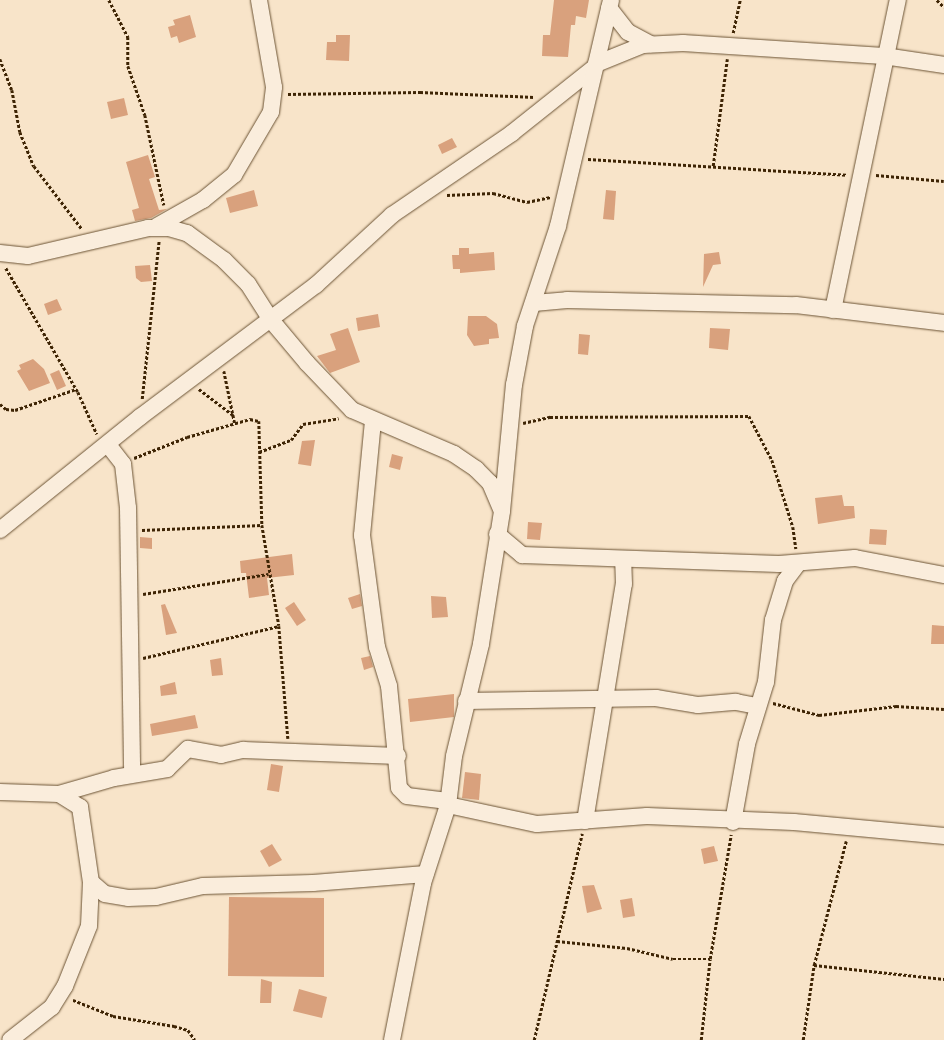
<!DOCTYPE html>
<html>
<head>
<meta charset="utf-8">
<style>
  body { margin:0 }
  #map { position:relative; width:944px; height:1040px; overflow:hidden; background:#f8e4c9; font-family:Cardo,serif }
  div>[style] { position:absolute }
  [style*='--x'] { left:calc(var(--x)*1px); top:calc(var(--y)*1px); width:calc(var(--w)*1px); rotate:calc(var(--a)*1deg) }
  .building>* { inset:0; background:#d9a17d }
  .path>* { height:2.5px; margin-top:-1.25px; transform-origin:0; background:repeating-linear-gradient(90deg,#3e2404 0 3px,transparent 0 5px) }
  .roads { filter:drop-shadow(0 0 1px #6c5435) drop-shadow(0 0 1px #6c5435) }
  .street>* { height:16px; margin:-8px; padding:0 8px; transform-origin:8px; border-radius:8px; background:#faeddc }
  span { translate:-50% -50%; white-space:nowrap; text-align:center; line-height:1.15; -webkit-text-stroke:3px #faeddc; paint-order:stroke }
</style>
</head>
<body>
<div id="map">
  <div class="building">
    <div style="clip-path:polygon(554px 0,589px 0,586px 18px,576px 16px,575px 25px,571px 25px,568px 57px,542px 56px,543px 35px,550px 35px)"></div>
    <div style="clip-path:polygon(190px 15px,196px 37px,179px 43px,177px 36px,171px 38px,168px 27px,175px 25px,173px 20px)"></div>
    <div style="clip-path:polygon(336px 35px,350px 35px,349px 61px,326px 60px,327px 42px,336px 42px)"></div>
    <div style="clip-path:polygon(124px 98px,128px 115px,111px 119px,107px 102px)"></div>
    <div style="clip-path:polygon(452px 138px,457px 147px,442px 154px,438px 145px)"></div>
    <div style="clip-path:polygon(148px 155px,155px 177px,149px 179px,159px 210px,167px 209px,151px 218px,135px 221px,132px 210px,139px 208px,126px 162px)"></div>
    <div style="clip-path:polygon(254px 190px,258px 206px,230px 213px,226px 198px)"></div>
    <div style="clip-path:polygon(606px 190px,616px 191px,614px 220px,603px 219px)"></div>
    <div style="clip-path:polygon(459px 248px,469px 248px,469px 254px,494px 252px,495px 270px,460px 273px,460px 269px,453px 269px,452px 255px,459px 255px)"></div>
    <div style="clip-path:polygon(719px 252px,721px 264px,713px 265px,703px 287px,704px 254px)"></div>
    <div style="clip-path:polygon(150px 265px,152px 281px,141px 282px,136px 278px,135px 266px)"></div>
    <div style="clip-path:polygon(57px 299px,62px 310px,48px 315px,44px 304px)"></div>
    <div style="clip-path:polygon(378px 314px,380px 327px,358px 331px,356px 318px)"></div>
    <div style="clip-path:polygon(468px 316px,486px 316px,497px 324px,499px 338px,489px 339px,489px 344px,474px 346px,467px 335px)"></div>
    <div style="clip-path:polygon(348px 328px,360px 362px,330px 373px,317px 356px,336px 350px,330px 334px)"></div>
    <div style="clip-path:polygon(710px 328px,730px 329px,728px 350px,709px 348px)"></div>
    <div style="clip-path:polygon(579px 334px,590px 335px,588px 355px,578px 354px)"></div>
    <div style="clip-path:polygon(33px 359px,44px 369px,50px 383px,29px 391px,17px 371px,21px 369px,19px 365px)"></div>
    <div style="clip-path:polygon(59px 370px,66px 386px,57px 390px,50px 374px)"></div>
    <div style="clip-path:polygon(315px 440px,311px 466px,298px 464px,302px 441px)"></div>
    <div style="clip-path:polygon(392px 454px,403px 457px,400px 470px,389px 467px)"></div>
    <div style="clip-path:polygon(842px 495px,844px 506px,854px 506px,855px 518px,818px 524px,815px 498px)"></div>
    <div style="clip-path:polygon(528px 522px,542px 523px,540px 540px,527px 539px)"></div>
    <div style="clip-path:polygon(870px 529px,887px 530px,886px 545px,869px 544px)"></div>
    <div style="clip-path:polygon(140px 537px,152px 538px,152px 549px,140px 548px)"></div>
    <div style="clip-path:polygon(292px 554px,294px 575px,267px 578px,269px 595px,249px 598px,246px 573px,241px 573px,240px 561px)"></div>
    <div style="clip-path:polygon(360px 594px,362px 606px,352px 609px,348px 598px)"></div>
    <div style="clip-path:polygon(431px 596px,446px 597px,448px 617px,432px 618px)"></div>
    <div style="clip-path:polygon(294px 602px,306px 620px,297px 626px,285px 608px)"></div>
    <div style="clip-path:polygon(165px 604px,177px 633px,166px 635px,161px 605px)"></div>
    <div style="clip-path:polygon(932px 625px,944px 626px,944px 644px,931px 644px)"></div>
    <div style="clip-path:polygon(370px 656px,373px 667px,364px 670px,361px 658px)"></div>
    <div style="clip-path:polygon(221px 658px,223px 675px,212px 676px,210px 660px)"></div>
    <div style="clip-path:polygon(175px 682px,177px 694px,161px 696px,160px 686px)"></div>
    <div style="clip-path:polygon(454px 694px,454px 717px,410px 722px,408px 699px)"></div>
    <div style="clip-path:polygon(195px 715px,198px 728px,152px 736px,150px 724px)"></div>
    <div style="clip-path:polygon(271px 764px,283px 766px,279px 792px,267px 790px)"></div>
    <div style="clip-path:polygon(465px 772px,481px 774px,479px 800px,462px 798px)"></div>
    <div style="clip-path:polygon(272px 844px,282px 860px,269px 867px,260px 851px)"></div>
    <div style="clip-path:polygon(714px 846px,718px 861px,704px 864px,701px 849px)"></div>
    <div style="clip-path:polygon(594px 885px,602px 909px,587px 913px,582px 886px)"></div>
    <div style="clip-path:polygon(229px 897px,324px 898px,324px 977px,228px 976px)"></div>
    <div style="clip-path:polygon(632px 898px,635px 916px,623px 918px,620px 900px)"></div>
    <div style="clip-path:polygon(261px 979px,272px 982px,271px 1003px,260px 1003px)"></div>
    <div style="clip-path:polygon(299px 989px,327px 997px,322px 1018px,293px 1011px)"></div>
  </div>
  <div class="path">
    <div style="--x:109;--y:0;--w:42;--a:62.8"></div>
    <div style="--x:128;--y:37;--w:29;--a:90"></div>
    <div style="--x:128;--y:66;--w:52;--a:70.9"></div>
    <div style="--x:145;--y:115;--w:92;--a:78.1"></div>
    <div style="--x:937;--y:0;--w:10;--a:45"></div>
    <div style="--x:733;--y:33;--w:34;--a:-78"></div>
    <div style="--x:0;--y:59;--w:33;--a:69"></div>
    <div style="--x:12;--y:90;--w:43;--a:79.2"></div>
    <div style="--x:20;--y:132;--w:37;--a:68"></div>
    <div style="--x:34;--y:166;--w:79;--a:52.7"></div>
    <div style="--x:288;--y:94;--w:132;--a:-0.9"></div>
    <div style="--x:420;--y:92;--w:114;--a:2.5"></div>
    <div style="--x:588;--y:159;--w:259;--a:3.5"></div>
    <div style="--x:713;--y:166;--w:108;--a:-82.5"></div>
    <div style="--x:876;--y:175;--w:68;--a:5"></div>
    <div style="--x:447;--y:195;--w:46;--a:-2.5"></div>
    <div style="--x:493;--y:193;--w:35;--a:15"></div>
    <div style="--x:527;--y:202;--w:24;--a:-12"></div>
    <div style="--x:6;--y:268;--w:143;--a:59.9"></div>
    <div style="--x:78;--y:392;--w:46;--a:65.7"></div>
    <div style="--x:224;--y:371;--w:54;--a:78.3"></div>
    <div style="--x:199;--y:389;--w:43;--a:37.4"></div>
    <div style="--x:142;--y:399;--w:159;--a:-83.9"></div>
    <div style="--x:0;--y:404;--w:8;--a:40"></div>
    <div style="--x:6;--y:409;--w:9;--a:6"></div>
    <div style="--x:15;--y:410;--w:65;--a:-19"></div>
    <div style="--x:523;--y:423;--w:28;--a:-13"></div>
    <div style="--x:550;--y:417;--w:199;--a:-0.3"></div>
    <div style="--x:749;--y:416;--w:50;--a:62.4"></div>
    <div style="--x:772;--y:460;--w:70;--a:72.6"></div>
    <div style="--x:793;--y:527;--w:22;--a:82"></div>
    <div style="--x:259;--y:452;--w:34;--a:-21"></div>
    <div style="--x:291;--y:440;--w:20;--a:-53"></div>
    <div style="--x:303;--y:424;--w:36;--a:-9"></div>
    <div style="--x:134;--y:458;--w:57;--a:-21.6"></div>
    <div style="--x:187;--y:437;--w:66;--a:-15.9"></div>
    <div style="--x:250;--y:419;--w:9;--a:13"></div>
    <div style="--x:259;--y:421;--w:104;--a:88.3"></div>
    <div style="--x:262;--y:525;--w:102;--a:80.4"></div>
    <div style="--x:279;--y:626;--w:113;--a:85.4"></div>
    <div style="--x:142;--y:530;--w:120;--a:-2.4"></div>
    <div style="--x:143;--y:594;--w:127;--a:-9.1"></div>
    <div style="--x:143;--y:658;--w:140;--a:-13.2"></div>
    <div style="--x:773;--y:703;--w:48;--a:14.6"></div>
    <div style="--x:819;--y:715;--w:78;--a:-6.7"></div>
    <div style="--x:896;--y:706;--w:48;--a:3.6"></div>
    <div style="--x:557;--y:941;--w:70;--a:5.7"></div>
    <div style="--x:627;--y:948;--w:47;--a:13.4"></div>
    <div style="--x:673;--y:959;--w:37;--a:0"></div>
    <div style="--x:814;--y:965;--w:131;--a:6.1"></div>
    <div style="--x:73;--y:1000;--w:43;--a:21.8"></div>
    <div style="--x:113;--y:1016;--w:62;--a:9.3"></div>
    <div style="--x:174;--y:1026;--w:15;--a:16"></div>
    <div style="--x:188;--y:1030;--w:12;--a:55"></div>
    <div style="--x:534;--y:1040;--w:212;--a:-76.9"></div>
    <div style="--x:701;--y:1040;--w:81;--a:-83.7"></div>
    <div style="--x:710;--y:959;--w:126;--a:-80.4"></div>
    <div style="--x:803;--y:1040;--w:76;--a:-81.7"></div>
    <div style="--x:814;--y:965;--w:128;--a:-75.5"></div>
  </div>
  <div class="roads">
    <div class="street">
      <div style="--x:609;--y:8;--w:31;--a:52"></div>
      <div style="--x:628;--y:32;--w:26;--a:28"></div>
      <div style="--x:596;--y:64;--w:51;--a:-22"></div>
      <div style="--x:643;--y:45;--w:40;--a:-2.9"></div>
      <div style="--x:683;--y:43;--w:201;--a:3.7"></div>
      <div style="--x:884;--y:56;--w:61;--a:8.5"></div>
      <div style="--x:157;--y:226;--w:53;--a:-29.5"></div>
      <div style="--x:203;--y:200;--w:40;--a:-39"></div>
      <div style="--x:234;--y:175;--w:73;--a:-59.6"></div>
      <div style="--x:271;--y:112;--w:25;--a:-83"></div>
      <div style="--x:274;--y:87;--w:88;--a:-99.8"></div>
      <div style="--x:0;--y:253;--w:28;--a:6"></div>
      <div style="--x:28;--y:256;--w:123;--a:-13.1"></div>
      <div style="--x:148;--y:228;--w:21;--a:0"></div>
      <div style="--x:169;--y:228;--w:19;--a:16"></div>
      <div style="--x:187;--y:233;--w:46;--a:36.1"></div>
      <div style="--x:224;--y:260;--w:34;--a:45"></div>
      <div style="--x:248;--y:284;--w:43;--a:57.4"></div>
      <div style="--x:271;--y:320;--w:56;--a:50.1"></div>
      <div style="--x:307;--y:363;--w:65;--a:46.2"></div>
      <div style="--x:352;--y:410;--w:111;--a:23.3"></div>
      <div style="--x:454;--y:454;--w:27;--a:34"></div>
      <div style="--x:476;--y:469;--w:20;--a:45"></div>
      <div style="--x:490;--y:483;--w:28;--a:67"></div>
      <div style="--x:534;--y:303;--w:33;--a:-5"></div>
      <div style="--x:567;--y:300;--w:229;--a:1.3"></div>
      <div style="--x:796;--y:305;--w:149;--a:6.9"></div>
      <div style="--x:833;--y:310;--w:317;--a:-78.2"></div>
      <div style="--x:373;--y:421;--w:115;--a:95.5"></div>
      <div style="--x:362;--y:535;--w:113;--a:82.4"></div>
      <div style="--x:377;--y:647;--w:41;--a:72.9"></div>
      <div style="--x:389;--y:686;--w:102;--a:84.4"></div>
      <div style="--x:399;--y:788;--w:11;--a:45"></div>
      <div style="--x:407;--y:796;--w:41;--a:7"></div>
      <div style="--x:109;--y:446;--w:23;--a:52"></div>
      <div style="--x:123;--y:464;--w:44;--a:83.5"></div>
      <div style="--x:128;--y:508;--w:266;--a:89.1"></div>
      <div style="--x:0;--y:530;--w:180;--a:-38.9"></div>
      <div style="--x:140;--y:417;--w:220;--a:-36.9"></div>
      <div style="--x:316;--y:285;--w:103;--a:-42.6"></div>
      <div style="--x:392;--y:215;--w:145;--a:-34.3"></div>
      <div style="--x:512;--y:133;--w:106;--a:-38.5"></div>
      <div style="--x:497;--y:534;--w:33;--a:40"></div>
      <div style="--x:522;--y:555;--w:257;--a:2"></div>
      <div style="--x:779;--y:564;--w:76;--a:-4.5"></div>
      <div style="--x:855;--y:558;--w:91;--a:10.8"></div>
      <div style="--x:466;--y:701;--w:190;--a:-0.9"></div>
      <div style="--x:656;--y:698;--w:43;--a:9.5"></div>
      <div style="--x:698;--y:705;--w:38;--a:-5"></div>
      <div style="--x:736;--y:702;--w:21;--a:11"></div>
      <div style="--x:0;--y:792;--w:59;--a:1.9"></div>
      <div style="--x:59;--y:794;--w:25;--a:32"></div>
      <div style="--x:80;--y:807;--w:76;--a:81.7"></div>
      <div style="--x:91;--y:882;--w:44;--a:92.6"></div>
      <div style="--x:89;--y:926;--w:65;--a:111.8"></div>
      <div style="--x:65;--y:986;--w:25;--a:122"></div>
      <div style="--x:52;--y:1007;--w:53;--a:141.8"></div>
      <div style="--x:59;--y:794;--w:57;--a:-16.2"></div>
      <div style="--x:114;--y:778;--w:54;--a:-9.6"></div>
      <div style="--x:167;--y:769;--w:29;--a:-44"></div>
      <div style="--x:188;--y:749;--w:34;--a:10"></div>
      <div style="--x:221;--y:755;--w:23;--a:-13"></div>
      <div style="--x:243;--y:750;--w:155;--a:2.2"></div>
      <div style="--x:448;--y:805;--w:91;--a:12.1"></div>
      <div style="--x:537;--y:824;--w:110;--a:-4.2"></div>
      <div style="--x:647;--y:816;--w:147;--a:2.3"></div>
      <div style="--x:794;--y:822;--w:151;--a:5.3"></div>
      <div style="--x:585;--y:821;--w:240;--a:-80.7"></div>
      <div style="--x:624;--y:584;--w:25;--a:-92"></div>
      <div style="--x:733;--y:822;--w:79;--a:-79.8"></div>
      <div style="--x:747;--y:744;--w:65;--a:-73"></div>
      <div style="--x:766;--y:682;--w:62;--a:-83.6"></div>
      <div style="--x:773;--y:620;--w:41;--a:-72.9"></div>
      <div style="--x:785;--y:581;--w:20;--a:-53"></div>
      <div style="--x:91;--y:882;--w:18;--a:41"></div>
      <div style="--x:105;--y:894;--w:23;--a:10"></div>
      <div style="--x:128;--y:898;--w:28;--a:-2"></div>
      <div style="--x:156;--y:897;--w:48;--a:-13.2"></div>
      <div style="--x:203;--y:886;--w:110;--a:-1.6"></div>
      <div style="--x:313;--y:883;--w:113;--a:-4.6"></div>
      <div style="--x:392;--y:1040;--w:160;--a:-78.8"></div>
      <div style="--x:423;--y:883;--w:82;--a:-72.2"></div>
      <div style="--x:448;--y:805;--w:49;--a:-83"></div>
      <div style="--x:454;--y:756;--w:115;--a:-76.4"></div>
      <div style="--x:481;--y:644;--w:135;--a:-81"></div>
      <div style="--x:502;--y:511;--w:127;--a:-84.6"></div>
      <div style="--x:514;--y:385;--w:60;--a:-79.4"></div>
      <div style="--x:525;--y:326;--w:105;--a:-71.7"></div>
      <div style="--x:558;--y:226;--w:232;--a:-76.8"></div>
    </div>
  </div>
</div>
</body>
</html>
